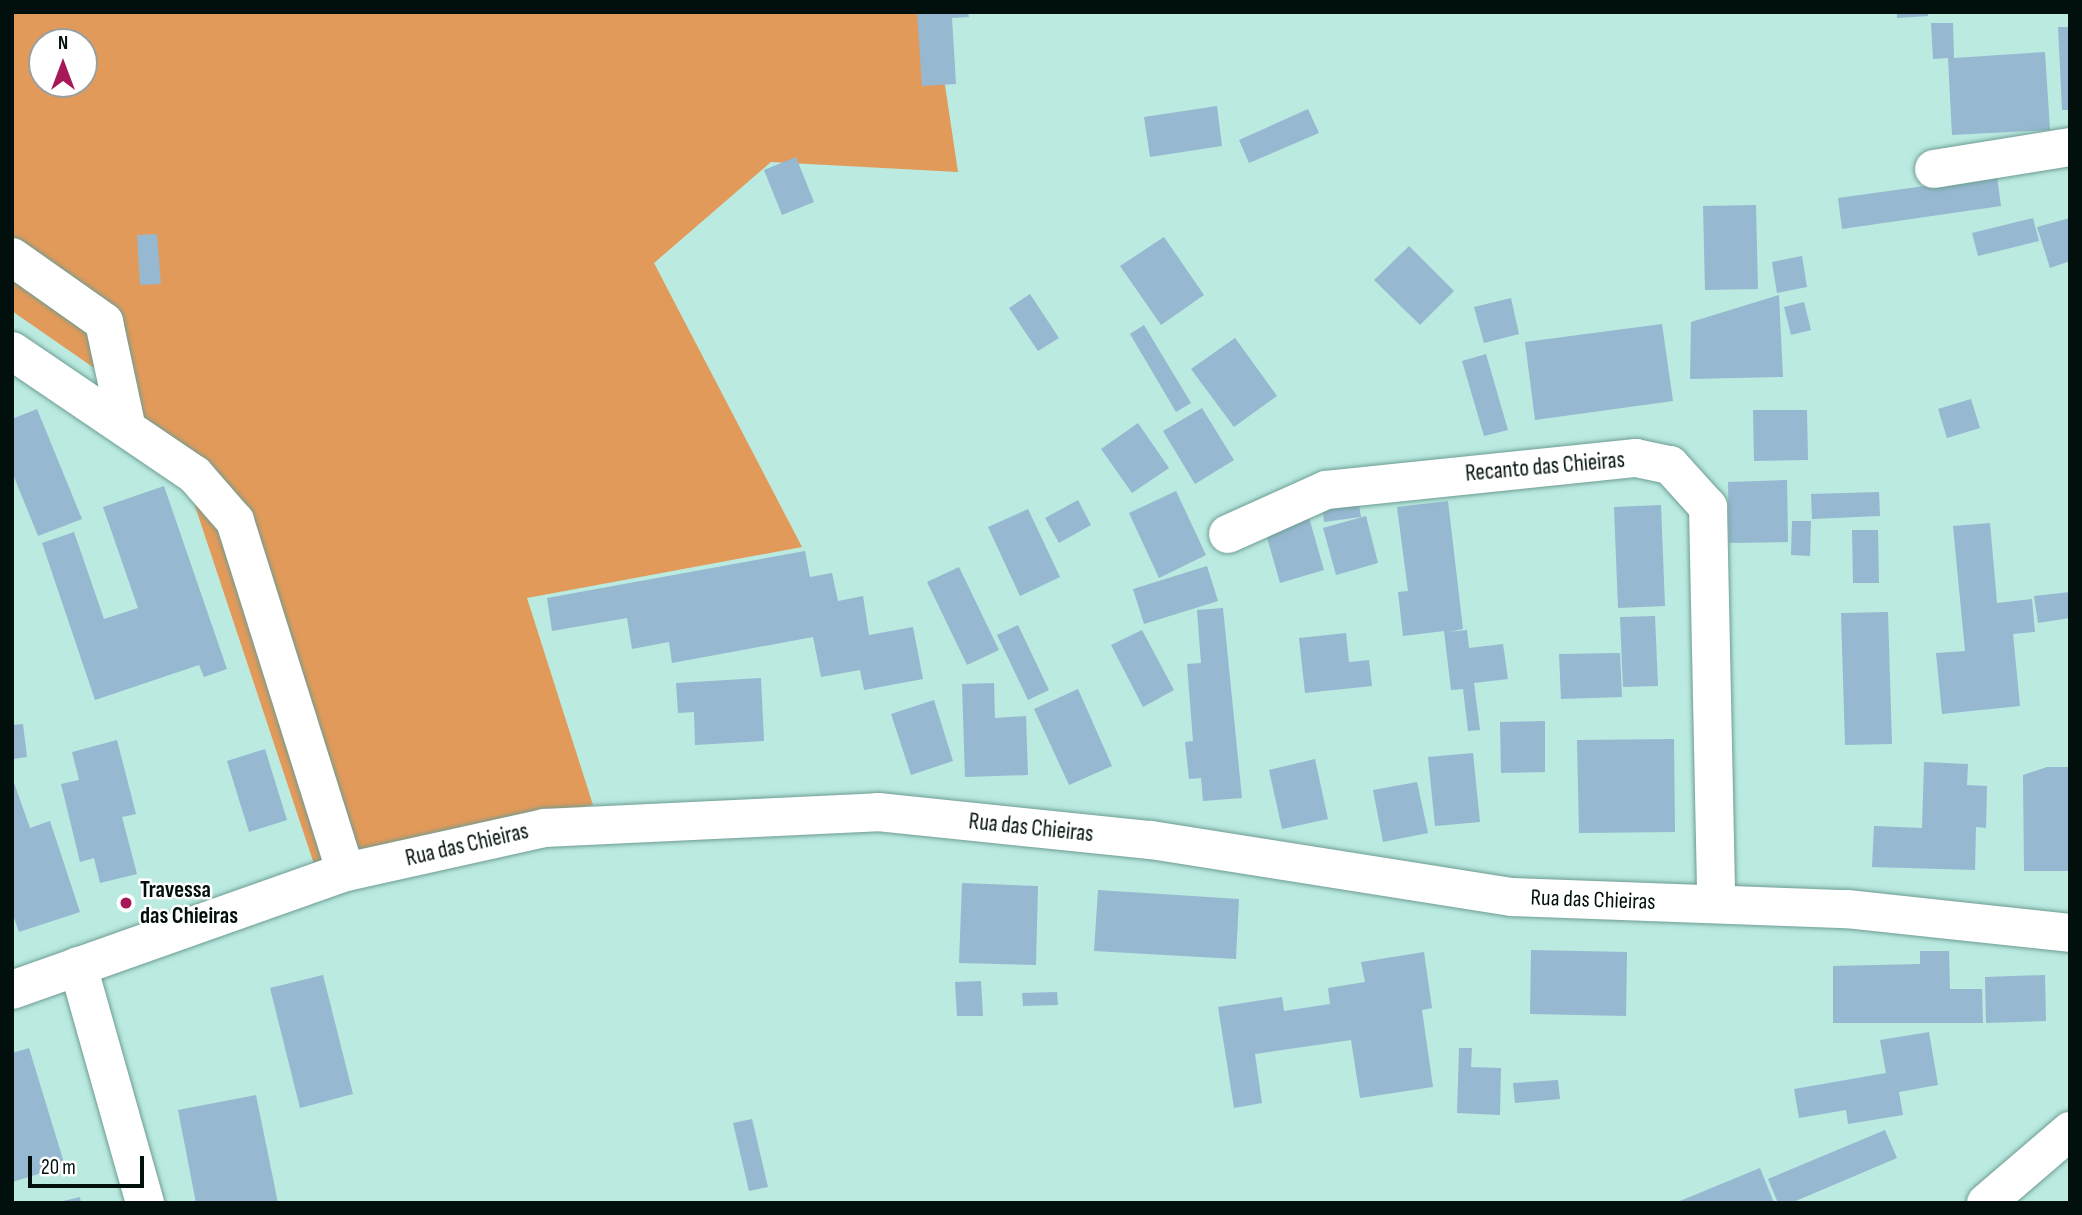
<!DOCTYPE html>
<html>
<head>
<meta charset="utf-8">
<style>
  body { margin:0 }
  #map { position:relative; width:2082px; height:1215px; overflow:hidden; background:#baeae0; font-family:"Sofia Sans Condensed",sans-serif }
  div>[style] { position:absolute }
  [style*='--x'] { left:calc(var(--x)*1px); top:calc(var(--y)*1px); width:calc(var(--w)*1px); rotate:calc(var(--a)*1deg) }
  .forest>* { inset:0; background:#e29a5a }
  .building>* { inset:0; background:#96b8d1 }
  .roads { filter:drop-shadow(0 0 2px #6e9c93) drop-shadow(0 0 2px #6e9c93) }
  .minor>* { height:38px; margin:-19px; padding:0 19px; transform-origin:19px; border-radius:19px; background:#fff }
  .dots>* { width:19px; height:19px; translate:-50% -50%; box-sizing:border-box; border:4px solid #fff; border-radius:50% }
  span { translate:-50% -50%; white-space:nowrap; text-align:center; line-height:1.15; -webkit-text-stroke:5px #fff; paint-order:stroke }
  .street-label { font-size:23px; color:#01100d }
  .poi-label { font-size:23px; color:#01100d; font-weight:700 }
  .left { translate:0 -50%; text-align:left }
  .frame { position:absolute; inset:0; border:14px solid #01100d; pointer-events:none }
  .north { position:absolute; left:28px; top:28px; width:70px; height:70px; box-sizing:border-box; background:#fff; border:2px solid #999f9e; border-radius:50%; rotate:0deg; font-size:19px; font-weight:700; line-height:28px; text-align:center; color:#01100d }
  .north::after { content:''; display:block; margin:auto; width:24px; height:32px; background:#a71858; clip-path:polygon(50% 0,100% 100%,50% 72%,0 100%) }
  .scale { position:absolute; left:28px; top:1156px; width:116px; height:32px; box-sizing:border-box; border:4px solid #01100d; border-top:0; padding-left:9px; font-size:21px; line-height:24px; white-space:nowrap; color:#01100d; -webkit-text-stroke:5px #fff; paint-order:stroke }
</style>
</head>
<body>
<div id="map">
  <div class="forest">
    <div style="clip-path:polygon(evenodd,12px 12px,934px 12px,958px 172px,771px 162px,654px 263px,802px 547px,527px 598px,593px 805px,459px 828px,315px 867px,183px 470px,110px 379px,12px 311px,12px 12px,42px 42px,84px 42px,84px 84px,42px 84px,42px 42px)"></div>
  </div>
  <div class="building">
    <div style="clip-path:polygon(917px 12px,968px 12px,969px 17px,952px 18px,956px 84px,922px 86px)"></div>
    <div style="clip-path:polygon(1897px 12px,1928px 12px,1928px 16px,1897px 18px)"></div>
    <div style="clip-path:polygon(1931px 23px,1953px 23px,1954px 58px,2045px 52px,2050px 130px,1952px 135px,1948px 58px,1933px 59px)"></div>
    <div style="clip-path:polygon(2058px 27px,2070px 27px,2070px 110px,2062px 110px)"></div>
    <div style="clip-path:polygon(1217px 106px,1222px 146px,1150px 157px,1144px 117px)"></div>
    <div style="clip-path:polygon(1308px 109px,1319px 133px,1249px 163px,1239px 140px)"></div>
    <div style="clip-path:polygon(796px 157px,814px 202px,782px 215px,764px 170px)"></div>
    <div style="clip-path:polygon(1997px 176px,2001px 206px,1842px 229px,1838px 198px)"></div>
    <div style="clip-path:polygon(1756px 205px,1758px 289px,1705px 290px,1703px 206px)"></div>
    <div style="clip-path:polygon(2033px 218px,2039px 241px,1978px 256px,1972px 233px)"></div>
    <div style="clip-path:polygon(2070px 218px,2070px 261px,2050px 268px,2037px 227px)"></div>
    <div style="clip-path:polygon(157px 234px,161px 284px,140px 285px,137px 235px)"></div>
    <div style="clip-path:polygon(1164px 237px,1204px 295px,1161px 325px,1120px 266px)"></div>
    <div style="clip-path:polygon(1409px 246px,1454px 291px,1420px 325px,1374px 280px)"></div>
    <div style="clip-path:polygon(1802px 256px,1807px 287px,1777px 293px,1772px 262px)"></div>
    <div style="clip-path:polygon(1030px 294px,1059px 338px,1038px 351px,1009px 308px)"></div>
    <div style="clip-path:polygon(1779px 295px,1783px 377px,1690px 379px,1691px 322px)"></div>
    <div style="clip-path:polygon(1511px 298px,1519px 334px,1484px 343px,1474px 307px)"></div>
    <div style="clip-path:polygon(1804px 302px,1811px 330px,1791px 335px,1784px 307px)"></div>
    <div style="clip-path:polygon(1662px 324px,1673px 401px,1535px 420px,1525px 342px)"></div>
    <div style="clip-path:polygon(1144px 325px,1191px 403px,1176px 412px,1130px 334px)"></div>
    <div style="clip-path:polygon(1235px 338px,1277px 396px,1234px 427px,1191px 369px)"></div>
    <div style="clip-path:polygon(1486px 354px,1508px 430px,1484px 436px,1462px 361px)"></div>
    <div style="clip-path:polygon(1971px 399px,1980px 428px,1947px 438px,1938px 409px)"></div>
    <div style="clip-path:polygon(1202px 408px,1234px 460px,1195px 484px,1163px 431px)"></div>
    <div style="clip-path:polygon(37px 409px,82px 519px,38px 536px,12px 472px,12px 419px)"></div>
    <div style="clip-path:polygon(1753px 410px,1807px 410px,1808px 460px,1754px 461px)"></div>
    <div style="clip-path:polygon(1138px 423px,1169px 468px,1132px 493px,1101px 449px)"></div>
    <div style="clip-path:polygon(1787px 480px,1788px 542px,1729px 543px,1728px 482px)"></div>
    <div style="clip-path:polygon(164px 486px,227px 669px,204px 677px,199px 665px,95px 700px,42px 543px,74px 532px,104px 619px,138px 608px,103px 507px)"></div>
    <div style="clip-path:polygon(1176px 491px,1206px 555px,1159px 578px,1129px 513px)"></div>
    <div style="clip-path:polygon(1879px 492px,1880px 516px,1812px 519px,1811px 494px)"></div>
    <div style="clip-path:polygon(1358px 499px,1361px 517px,1324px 522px,1322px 504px)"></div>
    <div style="clip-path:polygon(1078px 500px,1091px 525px,1059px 543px,1045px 518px)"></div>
    <div style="clip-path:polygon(1448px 501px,1463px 629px,1448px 632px,1467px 630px,1469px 648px,1503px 644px,1508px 679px,1474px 683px,1480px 730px,1468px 731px,1463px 689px,1451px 690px,1444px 631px,1403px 636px,1398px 592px,1408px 591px,1397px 507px)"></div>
    <div style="clip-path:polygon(1661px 505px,1665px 606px,1618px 608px,1614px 507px)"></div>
    <div style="clip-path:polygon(1028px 509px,1060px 577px,1020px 596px,988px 527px)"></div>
    <div style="clip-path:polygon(1308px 514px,1324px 570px,1280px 583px,1264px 527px)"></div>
    <div style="clip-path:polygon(1366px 516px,1378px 563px,1336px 575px,1323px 528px)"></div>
    <div style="clip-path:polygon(1792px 521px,1811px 521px,1810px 556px,1791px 555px)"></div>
    <div style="clip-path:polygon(1990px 523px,1997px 603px,2032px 599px,2035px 632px,2013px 634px,2020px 706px,1942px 714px,1936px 653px,1965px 651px,1953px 526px)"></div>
    <div style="clip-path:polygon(1852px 530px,1878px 530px,1879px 583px,1853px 583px)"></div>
    <div style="clip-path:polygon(805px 551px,810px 577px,832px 573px,838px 601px,863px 596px,869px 635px,913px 627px,923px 679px,864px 690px,860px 670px,821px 677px,813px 637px,672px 663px,669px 642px,632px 649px,627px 618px,552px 631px,547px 598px)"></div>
    <div style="clip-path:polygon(1207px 566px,1218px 601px,1144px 624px,1133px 589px)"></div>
    <div style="clip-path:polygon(959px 567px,999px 650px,967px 665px,927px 582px)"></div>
    <div style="clip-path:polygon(2070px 592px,2070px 618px,2038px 623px,2034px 596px)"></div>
    <div style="clip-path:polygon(1223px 608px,1242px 798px,1203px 801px,1201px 778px,1189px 779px,1185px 742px,1193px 741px,1187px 664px,1201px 663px,1197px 610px)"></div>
    <div style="clip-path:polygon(1888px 612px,1892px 744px,1845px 745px,1841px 613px)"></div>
    <div style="clip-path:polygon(1655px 616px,1658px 686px,1623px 687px,1620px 617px)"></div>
    <div style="clip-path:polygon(1018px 625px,1049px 690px,1028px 700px,997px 635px)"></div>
    <div style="clip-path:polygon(1142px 630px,1174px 690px,1143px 707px,1111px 645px)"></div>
    <div style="clip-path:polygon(1346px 633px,1349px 662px,1369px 660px,1372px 686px,1305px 693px,1299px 638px)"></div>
    <div style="clip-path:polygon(1620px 653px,1622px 697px,1561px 699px,1559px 654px)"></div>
    <div style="clip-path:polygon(761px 678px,764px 741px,695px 745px,694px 712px,678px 713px,676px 683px)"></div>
    <div style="clip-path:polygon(994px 683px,995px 718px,1026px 716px,1028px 775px,965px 777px,962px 684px)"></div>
    <div style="clip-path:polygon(1078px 689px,1112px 766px,1069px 785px,1034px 709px)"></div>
    <div style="clip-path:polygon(934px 700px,953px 761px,911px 775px,891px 714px)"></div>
    <div style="clip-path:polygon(1545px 721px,1545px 772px,1501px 773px,1500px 722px)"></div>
    <div style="clip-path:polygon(23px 724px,27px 757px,12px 759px,12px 725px)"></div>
    <div style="clip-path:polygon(1674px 739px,1675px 832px,1579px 833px,1577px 740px)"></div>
    <div style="clip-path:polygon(117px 740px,136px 814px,122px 817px,137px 874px,100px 883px,94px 858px,80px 862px,61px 784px,79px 780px,72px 752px)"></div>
    <div style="clip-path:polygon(265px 749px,287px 820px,249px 832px,227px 761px)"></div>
    <div style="clip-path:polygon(1473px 753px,1480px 822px,1435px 826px,1428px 757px)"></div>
    <div style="clip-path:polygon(1315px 759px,1328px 819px,1282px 829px,1269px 770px)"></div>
    <div style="clip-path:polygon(1924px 762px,1968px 764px,1967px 785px,1987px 786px,1986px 828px,1976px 827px,1975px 870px,1872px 867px,1874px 826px,1922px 828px)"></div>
    <div style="clip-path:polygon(2047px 767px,2070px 767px,2070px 871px,2024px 871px,2023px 775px)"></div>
    <div style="clip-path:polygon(12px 777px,30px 828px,50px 821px,80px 912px,19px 932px,12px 912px)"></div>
    <div style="clip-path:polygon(1417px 782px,1428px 833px,1383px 842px,1373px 790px)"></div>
    <div style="clip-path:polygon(962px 883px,1038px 886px,1036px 965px,959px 963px)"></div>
    <div style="clip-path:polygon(1098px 890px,1239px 899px,1236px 959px,1094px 951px)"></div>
    <div style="clip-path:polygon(1531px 950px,1627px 952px,1626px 1016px,1530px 1014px)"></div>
    <div style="clip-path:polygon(1920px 951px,1949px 951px,1950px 989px,1982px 989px,1983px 1023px,1833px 1023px,1833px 966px,1920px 964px)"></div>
    <div style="clip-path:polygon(1424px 952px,1432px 1008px,1422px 1010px,1433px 1087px,1360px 1098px,1351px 1040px,1255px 1054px,1262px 1103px,1234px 1108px,1218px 1007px,1282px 997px,1284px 1011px,1330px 1004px,1328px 988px,1365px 982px,1361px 962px)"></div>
    <div style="clip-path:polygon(323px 975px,353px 1094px,300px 1108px,270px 988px)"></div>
    <div style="clip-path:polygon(2045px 975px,2046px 1021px,1986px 1023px,1985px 977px)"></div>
    <div style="clip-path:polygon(981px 981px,983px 1016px,957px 1016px,955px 982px)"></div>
    <div style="clip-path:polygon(1057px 992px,1058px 1005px,1023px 1006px,1022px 993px)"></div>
    <div style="clip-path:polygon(1929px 1032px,1938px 1085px,1899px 1092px,1903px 1115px,1848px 1124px,1846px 1110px,1799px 1118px,1794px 1089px,1886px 1073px,1880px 1040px)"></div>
    <div style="clip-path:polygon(29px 1048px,65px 1166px,12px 1182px,12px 1053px)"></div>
    <div style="clip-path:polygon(1459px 1048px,1472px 1048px,1471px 1067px,1501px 1068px,1500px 1115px,1457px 1113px)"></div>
    <div style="clip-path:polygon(1558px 1080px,1560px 1099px,1515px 1103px,1513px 1083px)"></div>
    <div style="clip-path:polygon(256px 1095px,278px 1203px,196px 1203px,178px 1110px)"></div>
    <div style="clip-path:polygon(752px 1119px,768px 1187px,749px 1191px,733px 1123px)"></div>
    <div style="clip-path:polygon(1885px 1130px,1897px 1158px,1791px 1203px,1778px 1203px,1768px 1179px)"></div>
    <div style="clip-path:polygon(1760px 1168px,1774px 1203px,1675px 1203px)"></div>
    <div style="clip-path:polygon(80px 1197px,81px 1203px,59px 1203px,59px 1202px)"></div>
  </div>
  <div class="roads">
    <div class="minor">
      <div style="--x:1934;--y:169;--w:138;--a:-9.2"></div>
      <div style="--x:12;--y:257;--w:113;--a:35.2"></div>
      <div style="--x:104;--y:322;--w:109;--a:77.9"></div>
      <div style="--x:12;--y:351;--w:221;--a:34.1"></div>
      <div style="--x:195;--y:475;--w:61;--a:49"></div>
      <div style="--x:235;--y:521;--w:368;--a:72.5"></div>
      <div style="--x:1228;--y:534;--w:107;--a:-24.2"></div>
      <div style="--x:1326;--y:490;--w:312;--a:-5.9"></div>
      <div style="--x:1636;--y:458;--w:35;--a:12"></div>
      <div style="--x:1670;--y:465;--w:57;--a:47.9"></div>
      <div style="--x:1708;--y:507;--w:397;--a:88.8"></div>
      <div style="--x:78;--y:966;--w:246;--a:74.2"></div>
      <div style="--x:12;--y:990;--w:354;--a:-19.5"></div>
      <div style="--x:346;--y:872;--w:203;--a:-12.5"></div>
      <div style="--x:544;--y:828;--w:334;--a:-2.7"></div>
      <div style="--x:878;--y:812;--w:274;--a:5.9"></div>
      <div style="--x:1151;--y:840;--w:365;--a:9"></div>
      <div style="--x:1512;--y:897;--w:335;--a:2.1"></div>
      <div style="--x:1847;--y:909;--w:224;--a:6.1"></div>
      <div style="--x:1986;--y:1203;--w:111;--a:-40.6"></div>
    </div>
  </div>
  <div class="dots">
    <div style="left:126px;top:903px;background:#a71858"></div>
  </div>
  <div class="street-label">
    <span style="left:1545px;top:467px;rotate:-5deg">Recanto das Chieiras</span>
    <span style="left:1031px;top:828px;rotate:6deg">Rua das Chieiras</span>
    <span style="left:467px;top:845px;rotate:-13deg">Rua das Chieiras</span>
    <span style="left:1593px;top:900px;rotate:2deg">Rua das Chieiras</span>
  </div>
  <div class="poi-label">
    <span class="left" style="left:140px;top:903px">Travessa<br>das Chieiras</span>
  </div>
  <div class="frame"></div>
  <div class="north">N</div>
  <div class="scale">20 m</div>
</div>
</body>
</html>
